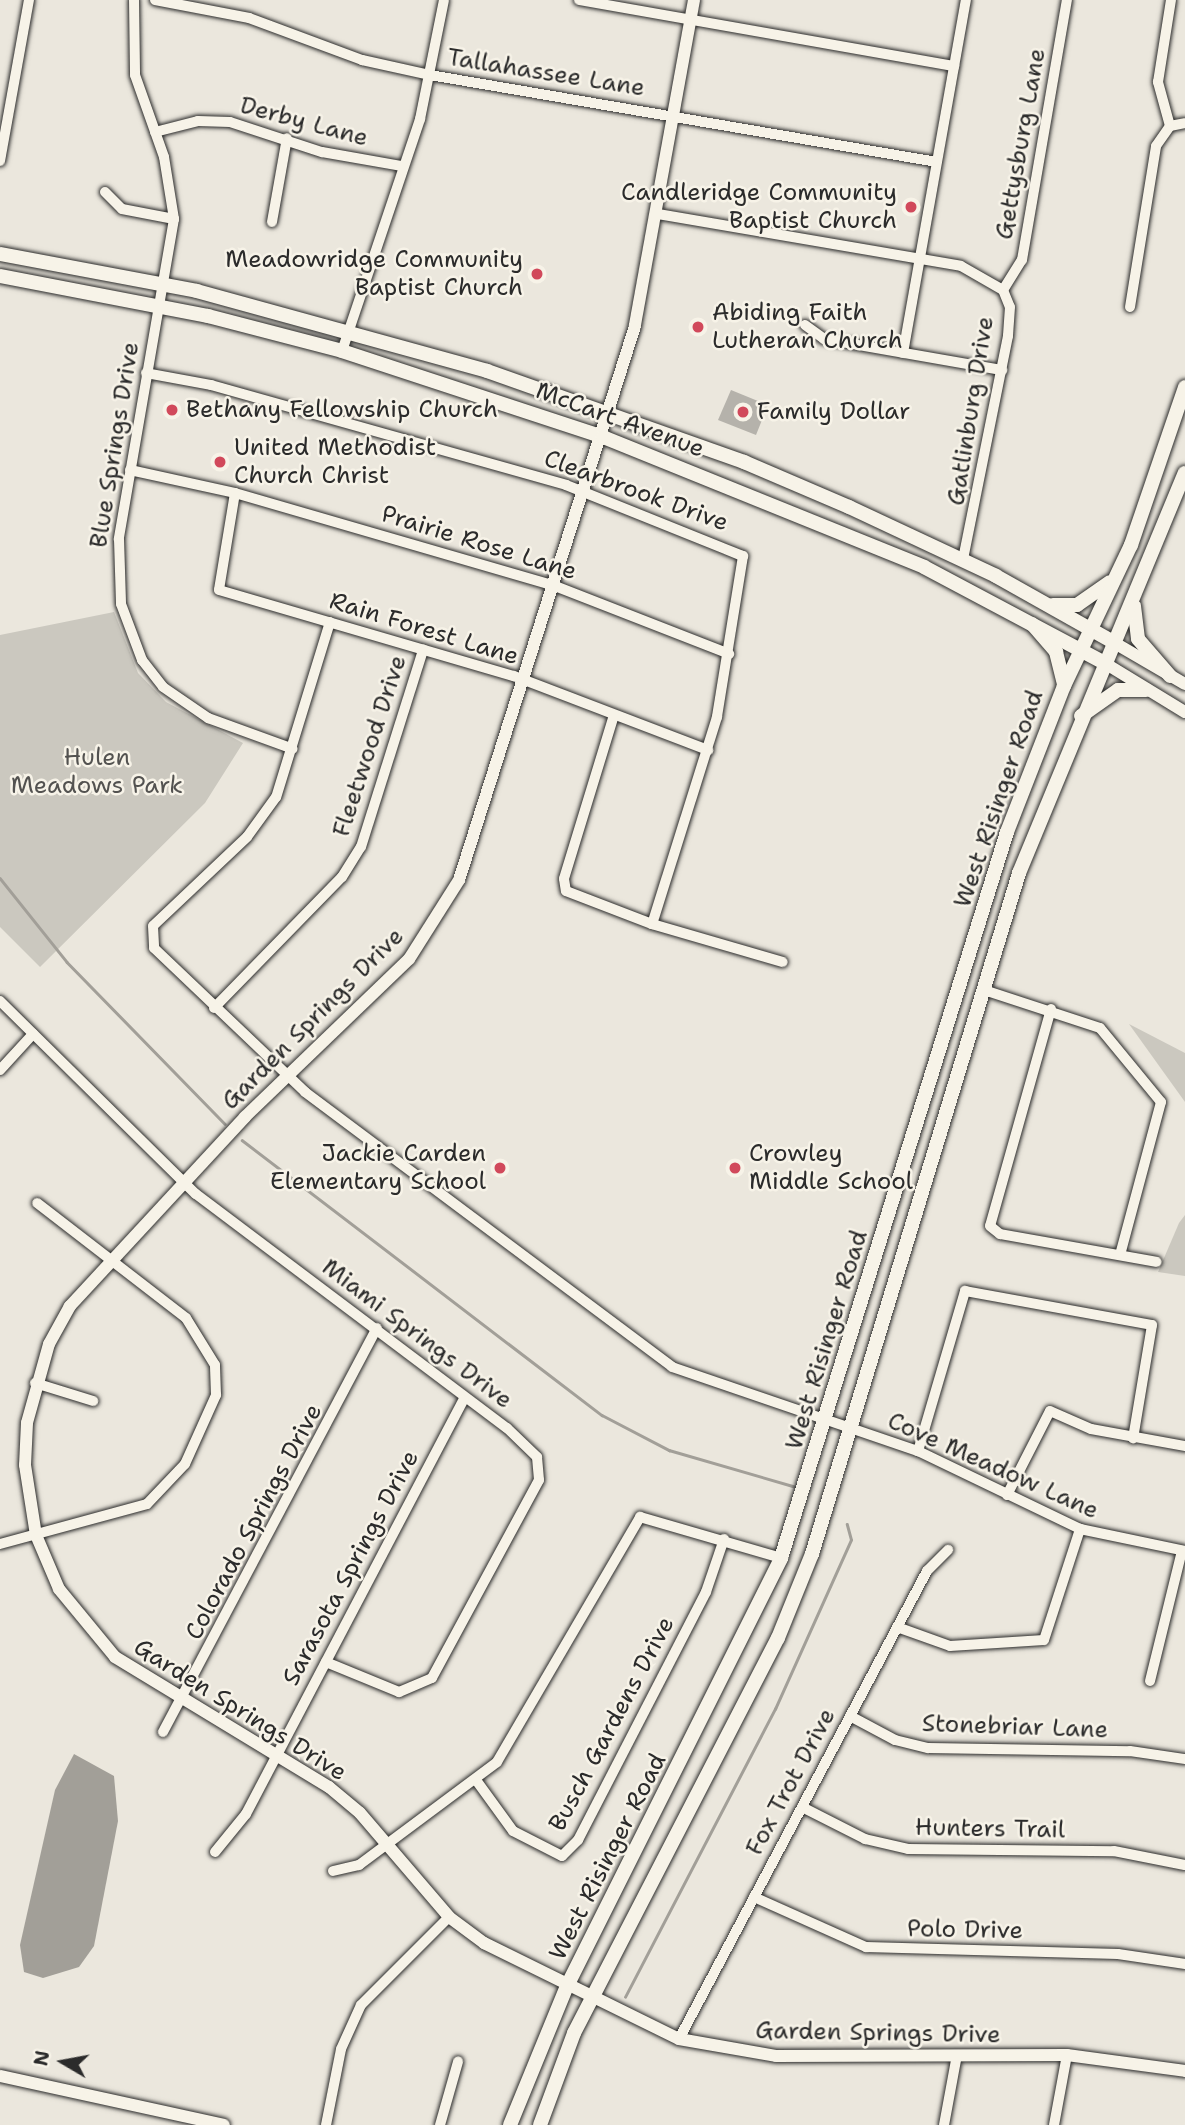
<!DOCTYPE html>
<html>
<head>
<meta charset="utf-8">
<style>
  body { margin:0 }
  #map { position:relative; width:1185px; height:2125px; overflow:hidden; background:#ebe7dd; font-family:"Shantell Sans",sans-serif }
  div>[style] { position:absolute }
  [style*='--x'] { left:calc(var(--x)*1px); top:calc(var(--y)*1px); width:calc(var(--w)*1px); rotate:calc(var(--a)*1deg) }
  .green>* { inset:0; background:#cbc8bf }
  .water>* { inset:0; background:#a29f98 }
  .stream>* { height:2.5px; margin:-1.25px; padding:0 1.25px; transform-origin:1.25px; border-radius:1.25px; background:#a29f98 }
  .building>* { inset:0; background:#b5b2ab }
  .roads { filter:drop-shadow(0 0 2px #2b2b2b) drop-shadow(0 0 2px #2b2b2b) }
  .minor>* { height:10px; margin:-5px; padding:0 5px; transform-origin:5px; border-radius:5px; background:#f7f3e8 }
  .tertiary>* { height:12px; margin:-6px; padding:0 6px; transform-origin:6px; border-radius:6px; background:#f7f3e8 }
  .secondary>* { height:14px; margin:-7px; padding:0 7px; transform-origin:7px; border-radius:7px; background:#f7f3e8 }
  .dots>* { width:19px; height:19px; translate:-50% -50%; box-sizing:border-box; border:4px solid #f7f3e8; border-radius:50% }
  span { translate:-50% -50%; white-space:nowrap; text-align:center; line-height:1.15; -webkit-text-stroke:5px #f7f3e8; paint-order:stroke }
  .street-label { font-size:24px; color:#2b2b2b }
  .poi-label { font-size:24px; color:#2b2b2b }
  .right { translate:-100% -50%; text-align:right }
  .left { translate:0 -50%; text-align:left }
  .park-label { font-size:24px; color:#535250 }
  .north { position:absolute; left:28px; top:2027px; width:70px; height:70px; -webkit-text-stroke:5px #f7f3e8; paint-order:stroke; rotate:280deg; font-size:19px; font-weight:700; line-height:28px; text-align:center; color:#2b2b2b }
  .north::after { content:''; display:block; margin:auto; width:24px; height:32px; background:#2b2b2b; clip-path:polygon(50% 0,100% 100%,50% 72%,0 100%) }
</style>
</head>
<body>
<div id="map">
  <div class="green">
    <div style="clip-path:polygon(114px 612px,138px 673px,166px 702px,243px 743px,205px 803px,40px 967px,0 927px,0 635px)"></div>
    <div style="clip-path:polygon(1129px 1024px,1185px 1053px,1185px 1102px)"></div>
    <div style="clip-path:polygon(1185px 1215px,1185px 1276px,1158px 1272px,1179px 1223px)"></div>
  </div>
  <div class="water">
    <div style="clip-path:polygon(74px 1754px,114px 1776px,118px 1821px,94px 1946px,79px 1967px,43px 1978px,24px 1972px,20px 1945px,55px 1790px)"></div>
  </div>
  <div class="stream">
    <div style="--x:0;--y:878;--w:107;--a:51.4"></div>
    <div style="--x:67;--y:962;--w:226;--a:45.7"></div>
    <div style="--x:242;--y:1140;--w:453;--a:37.4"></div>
    <div style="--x:602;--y:1415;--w:76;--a:27.6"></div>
    <div style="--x:669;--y:1450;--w:132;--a:16.2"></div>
    <div style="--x:625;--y:1997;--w:325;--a:-62.5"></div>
    <div style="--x:775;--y:1709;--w:185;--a:-65.8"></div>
    <div style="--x:851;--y:1540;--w:16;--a:-105"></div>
  </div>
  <div class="building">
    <div style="clip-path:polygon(731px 390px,768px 405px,756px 435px,718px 420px)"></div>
  </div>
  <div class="roads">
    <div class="minor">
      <div style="--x:134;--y:0;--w:75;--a:89.2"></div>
      <div style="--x:135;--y:75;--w:87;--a:70.5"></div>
      <div style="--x:164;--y:157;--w:63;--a:80.8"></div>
      <div style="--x:174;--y:219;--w:325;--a:99.8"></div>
      <div style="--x:119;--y:539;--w:65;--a:88.2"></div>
      <div style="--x:121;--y:604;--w:60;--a:69.4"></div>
      <div style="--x:142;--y:660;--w:34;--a:52"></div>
      <div style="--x:163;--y:687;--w:55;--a:34.6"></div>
      <div style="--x:208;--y:718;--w:90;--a:20"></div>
      <div style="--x:155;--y:0;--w:96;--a:10.8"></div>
      <div style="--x:249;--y:18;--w:121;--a:20.4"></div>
      <div style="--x:362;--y:60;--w:70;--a:12.4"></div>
      <div style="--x:430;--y:75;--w:514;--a:9.74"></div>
      <div style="--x:579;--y:0;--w:381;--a:10"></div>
      <div style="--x:1170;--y:126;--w:46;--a:-105.3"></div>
      <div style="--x:1158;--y:82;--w:83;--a:-81"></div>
      <div style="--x:155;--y:132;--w:44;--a:-14.3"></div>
      <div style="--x:198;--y:121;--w:32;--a:2"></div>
      <div style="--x:230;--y:122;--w:97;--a:18.1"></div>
      <div style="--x:322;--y:152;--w:80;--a:10"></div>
      <div style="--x:0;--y:161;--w:164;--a:-79.8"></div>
      <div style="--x:105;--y:192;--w:24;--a:45"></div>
      <div style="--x:122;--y:209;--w:53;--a:10.9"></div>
      <div style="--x:658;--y:214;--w:307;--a:9.7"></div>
      <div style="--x:961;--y:266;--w:48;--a:29.7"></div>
      <div style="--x:1003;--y:290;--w:18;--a:68"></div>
      <div style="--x:1010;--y:307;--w:29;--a:94"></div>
      <div style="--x:1008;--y:336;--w:227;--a:101.4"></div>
      <div style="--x:272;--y:222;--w:85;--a:-79.9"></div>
      <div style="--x:1003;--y:290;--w:36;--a:-58"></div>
      <div style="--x:1022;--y:260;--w:264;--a:-80.2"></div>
      <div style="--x:1130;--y:307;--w:163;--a:-80.8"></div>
      <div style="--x:1156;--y:146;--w:24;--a:-55"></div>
      <div style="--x:1170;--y:126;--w:15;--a:-11"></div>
      <div style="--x:805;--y:325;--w:24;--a:36"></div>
      <div style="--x:824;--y:339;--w:181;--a:9.9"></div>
      <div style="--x:342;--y:351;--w:245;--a:-71.4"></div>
      <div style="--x:420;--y:119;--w:121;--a:-78.6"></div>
      <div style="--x:903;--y:353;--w:359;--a:-79.9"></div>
      <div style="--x:146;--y:373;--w:66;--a:10.5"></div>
      <div style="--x:211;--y:385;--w:369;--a:15.7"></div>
      <div style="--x:566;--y:485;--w:191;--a:21.9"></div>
      <div style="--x:743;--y:556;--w:163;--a:99.2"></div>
      <div style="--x:717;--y:717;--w:217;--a:107.4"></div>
      <div style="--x:130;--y:470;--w:107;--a:12.4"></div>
      <div style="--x:235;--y:493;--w:333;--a:16.2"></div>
      <div style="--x:555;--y:586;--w:187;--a:21.3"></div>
      <div style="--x:235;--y:493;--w:98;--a:99.4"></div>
      <div style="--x:219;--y:590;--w:307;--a:16.3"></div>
      <div style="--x:514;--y:676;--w:208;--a:20.9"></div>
      <div style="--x:330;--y:622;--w:183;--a:107.1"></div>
      <div style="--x:276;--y:797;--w:49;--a:125.9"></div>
      <div style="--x:247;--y:837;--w:129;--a:136.6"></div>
      <div style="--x:153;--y:926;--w:22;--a:87"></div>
      <div style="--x:154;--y:948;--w:209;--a:43.6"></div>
      <div style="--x:305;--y:1092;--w:459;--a:36.8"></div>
      <div style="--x:672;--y:1367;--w:260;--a:18.9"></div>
      <div style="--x:918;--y:1451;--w:180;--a:25.7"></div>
      <div style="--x:1080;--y:1529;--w:107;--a:11.8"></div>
      <div style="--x:614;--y:715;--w:171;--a:107"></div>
      <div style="--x:564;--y:879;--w:12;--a:81"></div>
      <div style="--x:566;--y:891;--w:92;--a:21"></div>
      <div style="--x:652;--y:924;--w:136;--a:16.2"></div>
      <div style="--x:984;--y:990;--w:122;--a:18.1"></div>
      <div style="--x:1100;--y:1028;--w:96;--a:50.5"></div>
      <div style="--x:1161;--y:1102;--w:158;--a:105"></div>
      <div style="--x:0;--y:1001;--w:275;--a:44.6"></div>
      <div style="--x:196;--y:1194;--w:389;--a:37"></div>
      <div style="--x:507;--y:1428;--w:42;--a:44"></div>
      <div style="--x:537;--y:1457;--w:23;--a:85"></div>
      <div style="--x:539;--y:1480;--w:225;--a:118.4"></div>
      <div style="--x:432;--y:1678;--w:36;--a:157"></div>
      <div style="--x:399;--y:1692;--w:79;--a:-157.7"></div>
      <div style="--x:214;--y:1008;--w:183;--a:-45.7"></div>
      <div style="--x:342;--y:877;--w:36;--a:-58"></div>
      <div style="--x:361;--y:847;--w:207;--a:-72.5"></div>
      <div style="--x:1051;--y:1009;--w:225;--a:105.7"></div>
      <div style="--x:990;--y:1226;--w:13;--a:39"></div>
      <div style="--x:1000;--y:1234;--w:159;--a:10.1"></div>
      <div style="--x:0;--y:1070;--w:49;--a:-47.5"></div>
      <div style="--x:35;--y:1383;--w:61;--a:17.2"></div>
      <div style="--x:918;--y:1451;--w:167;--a:-73.6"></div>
      <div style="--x:965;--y:1291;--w:190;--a:10.3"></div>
      <div style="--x:1152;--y:1325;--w:115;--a:99.5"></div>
      <div style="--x:1007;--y:1495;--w:94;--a:-62.9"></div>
      <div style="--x:1050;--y:1411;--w:45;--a:23.7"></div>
      <div style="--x:1091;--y:1429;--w:96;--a:10.3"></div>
      <div style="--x:0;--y:1544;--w:152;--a:-15.2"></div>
      <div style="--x:147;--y:1504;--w:55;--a:-46.5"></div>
      <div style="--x:185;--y:1464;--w:76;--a:-65.8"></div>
      <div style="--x:216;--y:1395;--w:30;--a:-92"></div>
      <div style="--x:215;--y:1365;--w:55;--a:-121.7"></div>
      <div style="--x:186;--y:1318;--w:188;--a:-142.3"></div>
      <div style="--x:897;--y:1627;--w:56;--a:19.7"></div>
      <div style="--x:950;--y:1646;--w:94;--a:-3.7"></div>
      <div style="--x:1044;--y:1640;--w:117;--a:-72"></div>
      <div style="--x:1150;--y:1681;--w:134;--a:-76.2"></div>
      <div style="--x:850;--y:1716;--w:51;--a:28.1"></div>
      <div style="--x:895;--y:1740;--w:34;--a:14"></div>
      <div style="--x:928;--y:1748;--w:202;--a:0.9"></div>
      <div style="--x:1130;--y:1751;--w:56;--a:8.3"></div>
      <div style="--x:163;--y:1732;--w:457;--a:-62.1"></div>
      <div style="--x:476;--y:1780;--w:63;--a:54"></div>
      <div style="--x:513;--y:1831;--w:55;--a:27"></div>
      <div style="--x:562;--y:1856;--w:23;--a:-45"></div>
      <div style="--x:578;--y:1840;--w:279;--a:-62.7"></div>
      <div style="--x:706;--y:1592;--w:56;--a:-71.2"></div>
      <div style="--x:802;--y:1807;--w:71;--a:26.9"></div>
      <div style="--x:865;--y:1839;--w:44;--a:13.1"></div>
      <div style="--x:908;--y:1849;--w:206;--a:0.6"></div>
      <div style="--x:1114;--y:1851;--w:72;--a:11.2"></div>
      <div style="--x:215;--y:1852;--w:49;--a:-50.8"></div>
      <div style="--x:246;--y:1814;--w:467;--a:-62.3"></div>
      <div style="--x:333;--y:1871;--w:27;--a:-13"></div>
      <div style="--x:359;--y:1865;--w:172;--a:-36.7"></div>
      <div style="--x:497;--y:1762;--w:284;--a:-59.7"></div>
      <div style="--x:640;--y:1517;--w:147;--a:16.2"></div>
      <div style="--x:754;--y:1897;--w:123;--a:24.1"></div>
      <div style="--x:866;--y:1947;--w:252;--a:1.6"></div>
      <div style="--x:1118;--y:1954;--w:68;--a:8.5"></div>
      <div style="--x:679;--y:2039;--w:530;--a:-62.08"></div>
      <div style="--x:927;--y:1571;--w:30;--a:-45"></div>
      <div style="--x:326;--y:2125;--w:77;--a:-78.8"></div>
      <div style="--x:341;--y:2049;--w:48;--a:-65.6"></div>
      <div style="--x:361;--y:2005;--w:124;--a:-45"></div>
      <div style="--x:440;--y:2125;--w:66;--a:-74.1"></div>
      <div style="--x:944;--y:2125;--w:71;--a:-79.5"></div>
      <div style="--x:1054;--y:2125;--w:71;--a:-79.5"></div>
    </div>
    <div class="tertiary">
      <div style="--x:694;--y:0;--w:331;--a:100.3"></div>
      <div style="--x:635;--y:326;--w:581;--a:107.62"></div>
      <div style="--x:459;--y:880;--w:93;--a:122.3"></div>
      <div style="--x:409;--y:959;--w:228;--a:136.1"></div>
      <div style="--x:245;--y:1117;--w:258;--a:132.8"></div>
      <div style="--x:70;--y:1306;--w:43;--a:118.9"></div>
      <div style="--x:49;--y:1344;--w:82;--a:105.6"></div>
      <div style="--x:27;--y:1423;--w:42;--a:92.7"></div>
      <div style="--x:25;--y:1465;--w:71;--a:81.1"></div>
      <div style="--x:36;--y:1535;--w:59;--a:66.9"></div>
      <div style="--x:59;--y:1589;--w:88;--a:50.5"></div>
      <div style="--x:115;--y:1657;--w:250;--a:31.3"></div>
      <div style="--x:329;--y:1787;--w:40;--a:40"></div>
      <div style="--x:360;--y:1813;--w:137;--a:49.4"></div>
      <div style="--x:449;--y:1917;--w:44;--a:36.6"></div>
      <div style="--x:484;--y:1943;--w:217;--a:26.2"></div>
      <div style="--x:679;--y:2039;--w:98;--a:9.9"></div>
      <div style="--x:776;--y:2056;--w:291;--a:-0.2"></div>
      <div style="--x:1067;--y:2055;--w:119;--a:7.7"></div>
      <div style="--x:1113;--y:642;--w:83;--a:30.3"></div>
      <div style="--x:1103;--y:662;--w:96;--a:31.4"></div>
      <div style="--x:0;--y:2076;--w:229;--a:12.3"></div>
    </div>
    <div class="secondary">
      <div style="--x:0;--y:254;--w:200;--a:10.6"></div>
      <div style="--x:197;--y:291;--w:301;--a:15.4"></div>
      <div style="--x:487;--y:371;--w:273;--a:19.5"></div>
      <div style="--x:744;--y:462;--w:114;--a:23.2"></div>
      <div style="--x:849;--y:507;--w:162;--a:25.1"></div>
      <div style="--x:996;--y:576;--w:134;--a:29.4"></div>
      <div style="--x:0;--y:276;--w:212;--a:10.9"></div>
      <div style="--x:208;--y:316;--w:138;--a:14.6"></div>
      <div style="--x:342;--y:351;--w:275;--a:18.2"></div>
      <div style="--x:603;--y:437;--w:346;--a:22"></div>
      <div style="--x:924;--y:567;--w:203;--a:28"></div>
      <div style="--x:1053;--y:605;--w:24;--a:0"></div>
      <div style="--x:1077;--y:605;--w:39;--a:-35"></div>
      <div style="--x:1134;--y:606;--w:33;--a:83"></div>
      <div style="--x:1138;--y:639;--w:49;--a:49.1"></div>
      <div style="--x:1032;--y:624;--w:37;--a:49"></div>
      <div style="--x:1056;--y:652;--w:34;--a:76"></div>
      <div style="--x:1081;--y:716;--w:45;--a:-35.1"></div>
      <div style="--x:1118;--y:690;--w:28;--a:0"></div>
      <div style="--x:510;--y:2125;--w:150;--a:-67.7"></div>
      <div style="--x:567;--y:1986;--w:479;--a:-63.4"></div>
      <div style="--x:781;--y:1558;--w:760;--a:-72.71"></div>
      <div style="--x:1007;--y:832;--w:157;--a:-68.7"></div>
      <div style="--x:1064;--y:686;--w:156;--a:-64.6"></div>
      <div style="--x:1131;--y:545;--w:167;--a:-71.1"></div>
      <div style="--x:540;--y:2125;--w:98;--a:-69.7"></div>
      <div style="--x:574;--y:2033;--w:445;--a:-62.7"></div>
      <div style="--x:778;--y:1638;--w:91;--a:-68"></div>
      <div style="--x:812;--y:1554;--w:712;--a:-73.09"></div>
      <div style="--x:1019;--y:873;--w:433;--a:-67.5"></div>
    </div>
  </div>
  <div class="dots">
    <div style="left:911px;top:207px;background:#d1495b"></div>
    <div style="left:537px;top:274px;background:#d1495b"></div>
    <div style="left:698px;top:327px;background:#d1495b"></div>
    <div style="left:172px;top:410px;background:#d1495b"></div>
    <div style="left:743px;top:412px;background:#d1495b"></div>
    <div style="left:220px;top:462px;background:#d1495b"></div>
    <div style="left:500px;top:1168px;background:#d1495b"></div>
    <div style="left:735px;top:1168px;background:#d1495b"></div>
  </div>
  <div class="street-label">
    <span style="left:546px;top:73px;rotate:9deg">Tallahassee Lane</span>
    <span style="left:304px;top:122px;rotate:15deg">Derby Lane</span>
    <span style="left:1021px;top:144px;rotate:-80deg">Gettysburg Lane</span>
    <span style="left:971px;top:411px;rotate:-81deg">Gatlinburg Drive</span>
    <span style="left:620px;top:420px;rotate:20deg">McCart Avenue</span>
    <span style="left:115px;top:445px;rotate:-81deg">Blue Springs Drive</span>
    <span style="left:636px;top:491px;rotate:20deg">Clearbrook Drive</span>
    <span style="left:479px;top:543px;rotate:17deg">Prairie Rose Lane</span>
    <span style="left:424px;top:629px;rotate:17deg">Rain Forest Lane</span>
    <span style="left:370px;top:746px;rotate:-72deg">Fleetwood Drive</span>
    <span style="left:999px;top:799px;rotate:-71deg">West Risinger Road</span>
    <span style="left:313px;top:1019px;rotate:-45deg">Garden Springs Drive</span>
    <span style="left:417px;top:1334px;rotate:37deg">Miami Springs Drive</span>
    <span style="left:827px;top:1340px;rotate:-73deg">West Risinger Road</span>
    <span style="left:993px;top:1466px;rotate:24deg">Cove Meadow Lane</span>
    <span style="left:254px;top:1522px;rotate:-62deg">Colorado Springs Drive</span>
    <span style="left:351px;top:1568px;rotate:-62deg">Sarasota Springs Drive</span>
    <span style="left:240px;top:1710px;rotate:32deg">Garden Springs Drive</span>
    <span style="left:612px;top:1724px;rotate:-62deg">Busch Gardens Drive</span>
    <span style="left:1015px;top:1727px;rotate:2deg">Stonebriar Lane</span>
    <span style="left:791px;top:1782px;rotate:-62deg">Fox Trot Drive</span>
    <span style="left:990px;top:1829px;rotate:1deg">Hunters Trail</span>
    <span style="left:608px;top:1857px;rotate:-63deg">West Risinger Road</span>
    <span style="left:965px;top:1930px;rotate:1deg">Polo Drive</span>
    <span style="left:878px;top:2033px;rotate:1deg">Garden Springs Drive</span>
  </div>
  <div class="poi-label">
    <span class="right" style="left:897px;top:207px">Candleridge Community<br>Baptist Church</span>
    <span class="right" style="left:523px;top:274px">Meadowridge Community<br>Baptist Church</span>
    <span class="left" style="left:712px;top:327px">Abiding Faith<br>Lutheran Church</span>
    <span class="left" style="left:186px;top:410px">Bethany Fellowship Church</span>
    <span class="left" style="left:757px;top:412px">Family Dollar</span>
    <span class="left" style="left:234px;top:462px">United Methodist<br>Church Christ</span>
    <span class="right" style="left:486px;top:1168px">Jackie Carden<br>Elementary School</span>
    <span class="left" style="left:749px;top:1168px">Crowley<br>Middle School</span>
  </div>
  <div class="park-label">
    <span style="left:97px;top:772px">Hulen<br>Meadows Park</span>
  </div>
  <div class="north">N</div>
</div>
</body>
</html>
